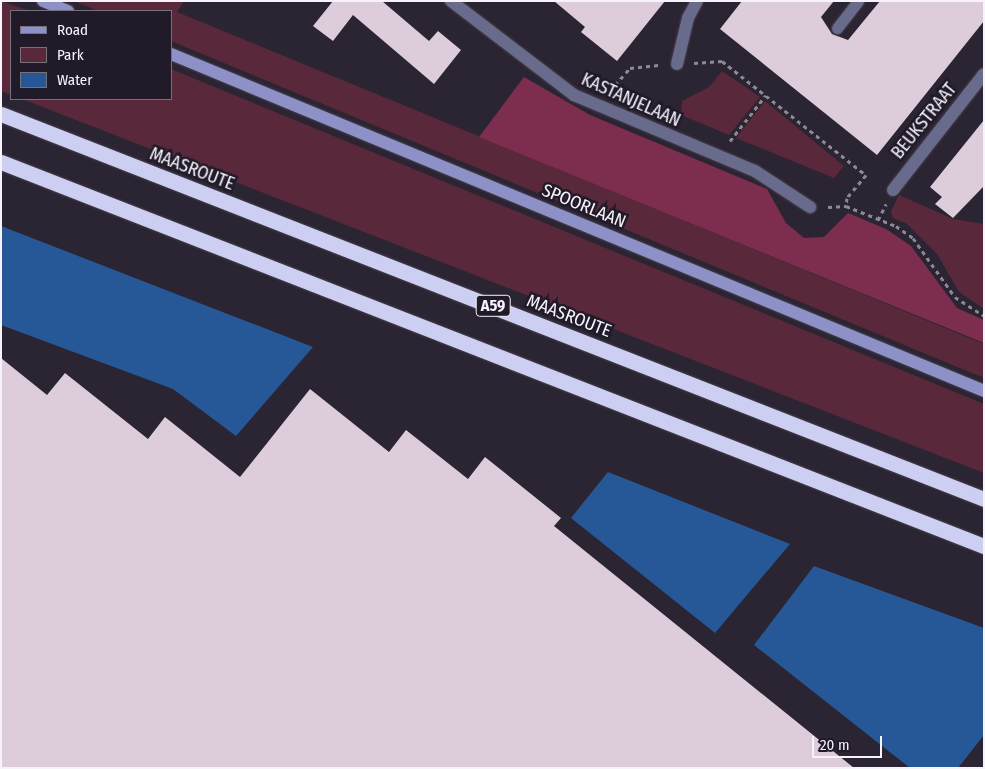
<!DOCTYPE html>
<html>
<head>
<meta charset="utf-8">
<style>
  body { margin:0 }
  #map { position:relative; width:985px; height:769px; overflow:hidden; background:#2b2432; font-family:"Fira Sans Condensed",sans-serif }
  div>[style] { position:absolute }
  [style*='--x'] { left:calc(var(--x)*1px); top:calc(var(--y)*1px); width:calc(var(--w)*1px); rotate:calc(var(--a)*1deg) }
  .green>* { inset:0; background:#5a283b }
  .forest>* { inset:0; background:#7d2d4e }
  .water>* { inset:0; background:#265897 }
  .building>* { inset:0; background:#ddccda }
  .path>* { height:3px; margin-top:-1.5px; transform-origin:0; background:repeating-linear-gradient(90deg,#8e8894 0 4px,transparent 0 8px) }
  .roads { filter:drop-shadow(0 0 1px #48414e) drop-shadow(0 0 1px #48414e) }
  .service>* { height:11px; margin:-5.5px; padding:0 5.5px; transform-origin:5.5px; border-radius:5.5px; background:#696b8d }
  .minor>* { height:12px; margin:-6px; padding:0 6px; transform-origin:6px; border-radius:6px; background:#696b8d }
  .secondary>* { height:12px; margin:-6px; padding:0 6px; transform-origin:6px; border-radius:6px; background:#8e91c7 }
  .motorway>* { height:15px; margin:-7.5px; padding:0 7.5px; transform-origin:7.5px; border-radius:7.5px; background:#cccff1 }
  span { translate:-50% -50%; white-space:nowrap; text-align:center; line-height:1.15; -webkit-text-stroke:5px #211a28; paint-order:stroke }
  .shield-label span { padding:1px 4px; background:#211a28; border:1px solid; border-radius:4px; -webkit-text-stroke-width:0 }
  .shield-label { font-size:16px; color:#f7f3fc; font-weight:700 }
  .street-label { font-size:18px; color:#f7f3fc }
  .frame { position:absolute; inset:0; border:2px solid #f7f3fc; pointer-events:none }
  .legend { position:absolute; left:10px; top:10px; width:162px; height:90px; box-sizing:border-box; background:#211a28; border:1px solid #77717d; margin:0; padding:6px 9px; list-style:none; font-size:15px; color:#f7f3fc }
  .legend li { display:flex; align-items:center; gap:10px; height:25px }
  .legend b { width:25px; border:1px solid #77717d }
  .scale { position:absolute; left:812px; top:736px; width:70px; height:22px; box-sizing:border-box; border:2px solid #f7f3fc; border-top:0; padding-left:6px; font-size:15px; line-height:18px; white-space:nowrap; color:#f7f3fc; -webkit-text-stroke:4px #211a28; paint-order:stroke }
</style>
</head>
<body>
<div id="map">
  <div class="green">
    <div style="clip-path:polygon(1px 1px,30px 11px,11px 11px,11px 95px,1px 91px)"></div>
    <div style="clip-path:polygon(74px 1px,184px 1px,177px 12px,984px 344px,984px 378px,171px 41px,171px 11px,98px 11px)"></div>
    <div style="clip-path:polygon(171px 69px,984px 404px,984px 473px,22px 99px,171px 99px)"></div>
    <div style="clip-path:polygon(722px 71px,760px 97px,729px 135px,681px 115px,682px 101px,709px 87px)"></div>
    <div style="clip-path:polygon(765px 101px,844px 166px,834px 178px,736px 138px)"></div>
    <div style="clip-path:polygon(899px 195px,953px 219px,984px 224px,984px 309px,959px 292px,937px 254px,907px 224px,893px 218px,891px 211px)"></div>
  </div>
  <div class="forest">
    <div style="clip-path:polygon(524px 77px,590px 115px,767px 189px,786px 223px,804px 238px,824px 237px,848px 213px,886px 229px,911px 246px,957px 308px,984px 320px,984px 343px,479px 137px)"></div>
  </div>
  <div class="water">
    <div style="clip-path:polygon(1px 226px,313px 347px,236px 436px,173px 389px,1px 325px)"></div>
    <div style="clip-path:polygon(608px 472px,790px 544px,715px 633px,571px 518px)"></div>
    <div style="clip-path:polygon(814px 566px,984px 628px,984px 735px,958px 768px,910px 768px,754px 645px)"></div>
  </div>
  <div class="building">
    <div style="clip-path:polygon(333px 1px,382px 1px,429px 41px,438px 31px,461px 50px,434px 84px,353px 15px,333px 41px,313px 26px)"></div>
    <div style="clip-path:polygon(554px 1px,665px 1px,617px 61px,581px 32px,585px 27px)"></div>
    <div style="clip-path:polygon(742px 1px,834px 1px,821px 17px,832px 34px,848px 40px,880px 1px,984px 1px,984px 21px,877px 155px,720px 29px)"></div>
    <div style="clip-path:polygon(984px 120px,984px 186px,953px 218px,935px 204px,942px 197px,930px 187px)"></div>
    <div style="clip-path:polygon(1px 358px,47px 395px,65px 373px,148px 439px,165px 417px,240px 477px,310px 389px,389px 452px,406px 430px,468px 479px,485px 457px,561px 518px,554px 526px,854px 768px,1px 768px)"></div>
  </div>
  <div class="path">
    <div style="--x:694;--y:63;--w:28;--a:-4"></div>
    <div style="--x:722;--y:61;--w:184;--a:38.4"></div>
    <div style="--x:866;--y:175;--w:30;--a:130"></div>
    <div style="--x:847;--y:198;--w:8;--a:97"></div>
    <div style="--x:610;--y:91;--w:30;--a:-49"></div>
    <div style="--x:630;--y:68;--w:31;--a:-6"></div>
    <div style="--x:730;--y:141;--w:58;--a:-52"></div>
    <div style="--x:828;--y:207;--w:18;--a:-3"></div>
    <div style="--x:846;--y:206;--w:54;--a:21.8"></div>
    <div style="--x:896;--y:226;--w:21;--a:35"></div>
    <div style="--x:913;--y:238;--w:72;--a:54.6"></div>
    <div style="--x:955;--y:297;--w:35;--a:33"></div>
    <div style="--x:878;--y:220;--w:18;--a:-63"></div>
  </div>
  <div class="roads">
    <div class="service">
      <div style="--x:837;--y:28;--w:34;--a:-52"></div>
    </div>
    <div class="minor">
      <div style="--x:451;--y:1;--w:155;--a:37.4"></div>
      <div style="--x:574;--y:95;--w:196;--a:22.8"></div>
      <div style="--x:755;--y:171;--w:66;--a:33.2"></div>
      <div style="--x:677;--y:64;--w:47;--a:-76.6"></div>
      <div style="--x:688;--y:18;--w:19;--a:-62"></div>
      <div style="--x:893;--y:190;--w:147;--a:-51.9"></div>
    </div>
    <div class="secondary">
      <div style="--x:43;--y:1;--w:27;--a:22"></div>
      <div style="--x:171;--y:54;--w:880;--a:22.51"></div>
    </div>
    <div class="motorway">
      <div style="--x:1;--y:114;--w:1056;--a:21.39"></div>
      <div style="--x:1;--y:162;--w:1055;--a:21.34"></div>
    </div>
  </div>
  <div class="shield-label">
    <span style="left:493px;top:306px">A59</span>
  </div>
  <div class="street-label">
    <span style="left:631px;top:100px;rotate:24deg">KASTANJELAAN</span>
    <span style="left:924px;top:121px;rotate:-51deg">BEUKSTRAAT</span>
    <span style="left:192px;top:169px;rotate:21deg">MAASROUTE</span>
    <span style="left:584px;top:206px;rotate:22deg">SPOORLAAN</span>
    <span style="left:569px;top:316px;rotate:21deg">MAASROUTE</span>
  </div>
  <div class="frame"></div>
  <ul class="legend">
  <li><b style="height:6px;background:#8e91c7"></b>Road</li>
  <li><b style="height:14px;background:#5a283b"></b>Park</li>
  <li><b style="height:14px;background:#265897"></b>Water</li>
  </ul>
  <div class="scale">20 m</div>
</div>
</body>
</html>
